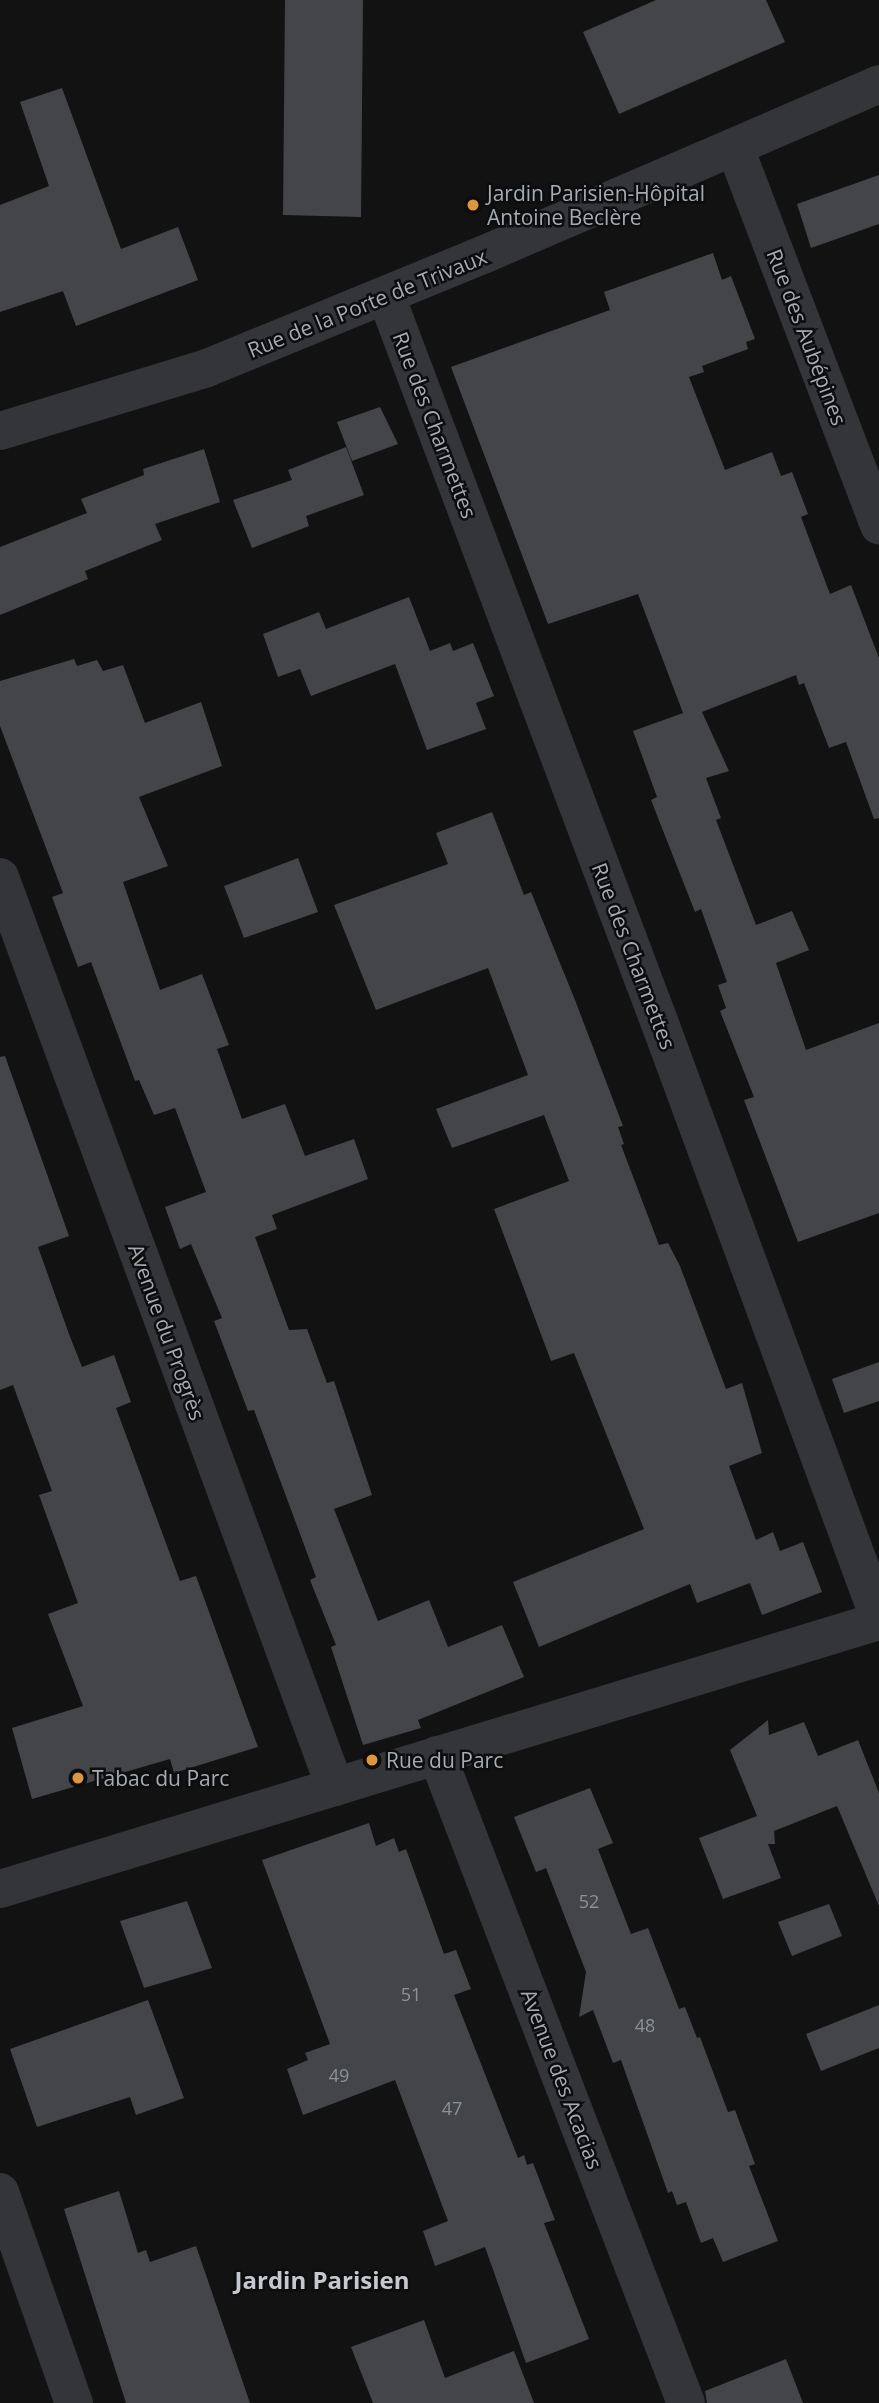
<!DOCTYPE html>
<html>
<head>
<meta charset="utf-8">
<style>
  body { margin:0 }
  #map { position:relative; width:879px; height:2403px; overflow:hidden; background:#121213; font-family:"Open Sans",sans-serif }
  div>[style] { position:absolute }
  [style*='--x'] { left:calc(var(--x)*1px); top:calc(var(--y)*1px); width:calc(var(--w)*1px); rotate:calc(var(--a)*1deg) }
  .building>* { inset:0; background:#444548 }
  .minor>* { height:38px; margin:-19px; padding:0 19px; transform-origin:19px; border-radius:19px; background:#333538 }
  .dots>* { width:19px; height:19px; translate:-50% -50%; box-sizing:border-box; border:4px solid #0d0d0e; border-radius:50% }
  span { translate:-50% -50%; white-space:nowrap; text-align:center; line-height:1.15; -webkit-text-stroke:5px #0d0d0e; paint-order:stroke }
  .number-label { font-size:18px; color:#8d9298 }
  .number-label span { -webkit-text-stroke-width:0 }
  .poi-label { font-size:21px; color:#a5abb2 }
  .left { translate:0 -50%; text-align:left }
  .street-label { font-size:21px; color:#a5abb2 }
  .quarter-label { font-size:24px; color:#c5c9cf; font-weight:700 }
</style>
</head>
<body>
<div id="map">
  <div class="building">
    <div style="clip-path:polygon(285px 0,363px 0,361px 217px,283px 215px)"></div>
    <div style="clip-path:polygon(656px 0,766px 0,785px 42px,619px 114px,583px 32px)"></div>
    <div style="clip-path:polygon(62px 88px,121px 249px,178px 227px,198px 280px,76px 326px,63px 291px,0 312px,0 205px,49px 186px,20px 102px)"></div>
    <div style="clip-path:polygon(879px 175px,879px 224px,811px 248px,797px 204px)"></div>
    <div style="clip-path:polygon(713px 253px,722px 280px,731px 276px,755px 339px,746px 342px,748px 349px,702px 366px,704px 372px,689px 377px,725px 470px,772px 452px,781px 476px,792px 472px,808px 514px,801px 517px,830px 594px,851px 585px,879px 658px,879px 818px,874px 819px,846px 742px,829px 748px,804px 683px,799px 685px,796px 675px,702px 712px,729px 771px,706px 778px,721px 818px,716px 820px,756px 925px,792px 911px,809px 950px,776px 963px,806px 1050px,879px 1023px,879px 1213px,798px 1242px,744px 1100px,754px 1097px,720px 1011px,726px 1008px,718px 985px,727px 982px,701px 909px,695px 912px,651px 800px,657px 797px,633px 731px,683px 713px,638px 594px,548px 624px,451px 367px,610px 310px,604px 292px)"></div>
    <div style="clip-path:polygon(380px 407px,398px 444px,352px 461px,337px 422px)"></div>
    <div style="clip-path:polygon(346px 447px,364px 495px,306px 516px,309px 526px,252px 548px,233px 500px,292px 480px,288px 470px)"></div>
    <div style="clip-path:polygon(204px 449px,220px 502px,155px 524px,162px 540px,85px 571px,88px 579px,0 615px,0 547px,87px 513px,81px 499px,144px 475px,143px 469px)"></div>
    <div style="clip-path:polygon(409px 597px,430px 651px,450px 643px,453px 651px,473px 643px,494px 696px,476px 703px,486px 729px,427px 750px,395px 664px,311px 696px,300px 669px,278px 677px,263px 634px,319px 612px,326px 629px)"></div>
    <div style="clip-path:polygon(74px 659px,77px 666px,97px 660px,103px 671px,123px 665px,145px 723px,201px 702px,222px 766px,139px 797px,168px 866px,123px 882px,160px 990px,202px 974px,229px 1045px,217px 1049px,242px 1119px,285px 1104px,305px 1156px,354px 1139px,368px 1179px,272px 1215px,277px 1229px,255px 1237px,289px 1330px,307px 1329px,327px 1383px,334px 1381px,372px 1495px,334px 1509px,378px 1621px,429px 1600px,448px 1647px,502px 1625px,524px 1677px,418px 1720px,421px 1728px,363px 1745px,331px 1647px,336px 1645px,310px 1580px,316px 1577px,254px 1410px,248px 1411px,214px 1321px,222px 1318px,191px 1244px,180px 1249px,165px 1207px,206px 1192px,175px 1108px,154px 1115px,139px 1080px,135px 1081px,91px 962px,78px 967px,52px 897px,63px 893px,0 726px,0 681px)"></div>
    <div style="clip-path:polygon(492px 812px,524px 895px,531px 892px,575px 1000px,623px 1126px,618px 1127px,624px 1144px,621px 1145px,659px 1245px,668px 1243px,680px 1266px,726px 1389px,742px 1383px,762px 1453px,729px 1466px,756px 1540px,773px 1532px,780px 1551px,803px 1542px,822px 1592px,762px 1615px,750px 1583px,697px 1603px,690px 1584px,539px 1647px,513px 1582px,644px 1529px,574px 1353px,551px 1361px,494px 1209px,569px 1181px,544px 1115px,452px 1148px,436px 1109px,528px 1075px,488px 968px,376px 1010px,334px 905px,448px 864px,436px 833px)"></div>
    <div style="clip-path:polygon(298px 858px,318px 912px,244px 938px,224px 886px)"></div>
    <div style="clip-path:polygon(5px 1056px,69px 1236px,38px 1247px,69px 1334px,82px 1367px,114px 1355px,131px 1402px,116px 1408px,180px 1581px,196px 1576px,258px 1747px,174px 1773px,170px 1759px,32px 1799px,12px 1728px,83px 1706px,48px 1614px,78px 1603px,39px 1495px,52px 1491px,13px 1385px,0 1390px,0 1057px)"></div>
    <div style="clip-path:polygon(879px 1362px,879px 1401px,844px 1413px,832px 1379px)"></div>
    <div style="clip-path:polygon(768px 1720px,769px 1735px,804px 1722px,818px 1756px,858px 1740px,879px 1793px,879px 1906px,837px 1806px,774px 1831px,775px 1844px,768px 1844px,781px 1878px,723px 1899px,699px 1838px,757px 1816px,730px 1750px)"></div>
    <div style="clip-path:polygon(590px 1788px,613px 1843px,598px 1849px,631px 1934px,648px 1928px,679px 2009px,685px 2007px,697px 2038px,700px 2037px,728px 2112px,735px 2110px,755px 2164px,749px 2166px,778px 2241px,723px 2262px,713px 2238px,701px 2243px,686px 2202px,677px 2205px,672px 2191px,668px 2193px,621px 2060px,613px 2063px,593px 2010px,579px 2017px,586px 1972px,546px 1868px,536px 1872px,514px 1817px)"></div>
    <div style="clip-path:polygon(369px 1823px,376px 1846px,394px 1838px,399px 1852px,406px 1849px,444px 1954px,456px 1950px,471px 1989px,454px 1995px,518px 2158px,524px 2155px,527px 2165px,533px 2163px,555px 2220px,544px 2223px,589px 2339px,526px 2363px,485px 2247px,435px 2266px,423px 2231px,448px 2221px,395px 2080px,303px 2115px,287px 2069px,308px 2060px,305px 2053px,330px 2044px,262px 1860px)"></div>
    <div style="clip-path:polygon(187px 1901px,212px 1968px,144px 1988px,120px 1921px)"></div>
    <div style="clip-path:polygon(829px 1904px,842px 1936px,792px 1956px,778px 1922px)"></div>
    <div style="clip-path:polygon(148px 2000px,184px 2098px,136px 2115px,130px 2097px,37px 2127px,10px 2049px)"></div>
    <div style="clip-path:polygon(879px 2005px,879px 2048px,821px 2071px,806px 2034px)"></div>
    <div style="clip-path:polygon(119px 2191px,138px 2253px,146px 2250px,150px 2262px,196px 2246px,250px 2403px,126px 2403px,64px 2209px)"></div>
    <div style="clip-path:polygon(424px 2320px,445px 2378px,514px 2351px,534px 2403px,373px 2403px,351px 2347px)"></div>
    <div style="clip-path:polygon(786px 2359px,803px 2403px,707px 2403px,705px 2391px)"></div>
  </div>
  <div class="minor">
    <div style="--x:735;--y:148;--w:404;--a:69.1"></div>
    <div style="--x:386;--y:296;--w:775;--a:69.37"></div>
    <div style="--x:659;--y:1021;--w:636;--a:69.77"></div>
    <div style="--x:0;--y:431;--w:216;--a:-16.9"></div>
    <div style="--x:207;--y:368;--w:300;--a:-22.3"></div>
    <div style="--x:485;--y:254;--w:429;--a:-23.3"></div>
    <div style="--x:0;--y:877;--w:970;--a:69.79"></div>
    <div style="--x:437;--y:1755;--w:694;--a:68.98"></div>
    <div style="--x:0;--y:1889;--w:919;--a:-16.96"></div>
    <div style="--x:0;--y:2192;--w:224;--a:70.7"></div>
  </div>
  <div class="dots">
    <div style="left:473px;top:205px;background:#dc9541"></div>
    <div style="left:372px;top:1760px;background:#dc9541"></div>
    <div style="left:78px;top:1778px;background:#dc9541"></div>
  </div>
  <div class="number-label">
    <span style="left:589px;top:1901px">52</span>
    <span style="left:411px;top:1994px">51</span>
    <span style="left:645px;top:2025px">48</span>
    <span style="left:339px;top:2075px">49</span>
    <span style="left:452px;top:2108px">47</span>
  </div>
  <div class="poi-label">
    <span class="left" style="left:487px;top:205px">Jardin Parisien-Hôpital<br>Antoine Beclère</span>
    <span class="left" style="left:386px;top:1760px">Rue du Parc</span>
    <span class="left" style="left:92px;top:1778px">Tabac du Parc</span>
  </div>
  <div class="street-label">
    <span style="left:367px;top:303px;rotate:-22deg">Rue de la Porte de Trivaux</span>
    <span style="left:807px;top:337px;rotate:69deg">Rue des Aubépines</span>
    <span style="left:435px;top:425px;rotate:69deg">Rue des Charmettes</span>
    <span style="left:634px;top:956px;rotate:69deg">Rue des Charmettes</span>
    <span style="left:167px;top:1332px;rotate:70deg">Avenue du Progrès</span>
    <span style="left:562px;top:2079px;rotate:69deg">Avenue des Acacias</span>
  </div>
  <div class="quarter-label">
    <span style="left:322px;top:2280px">Jardin Parisien</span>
  </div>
</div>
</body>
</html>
